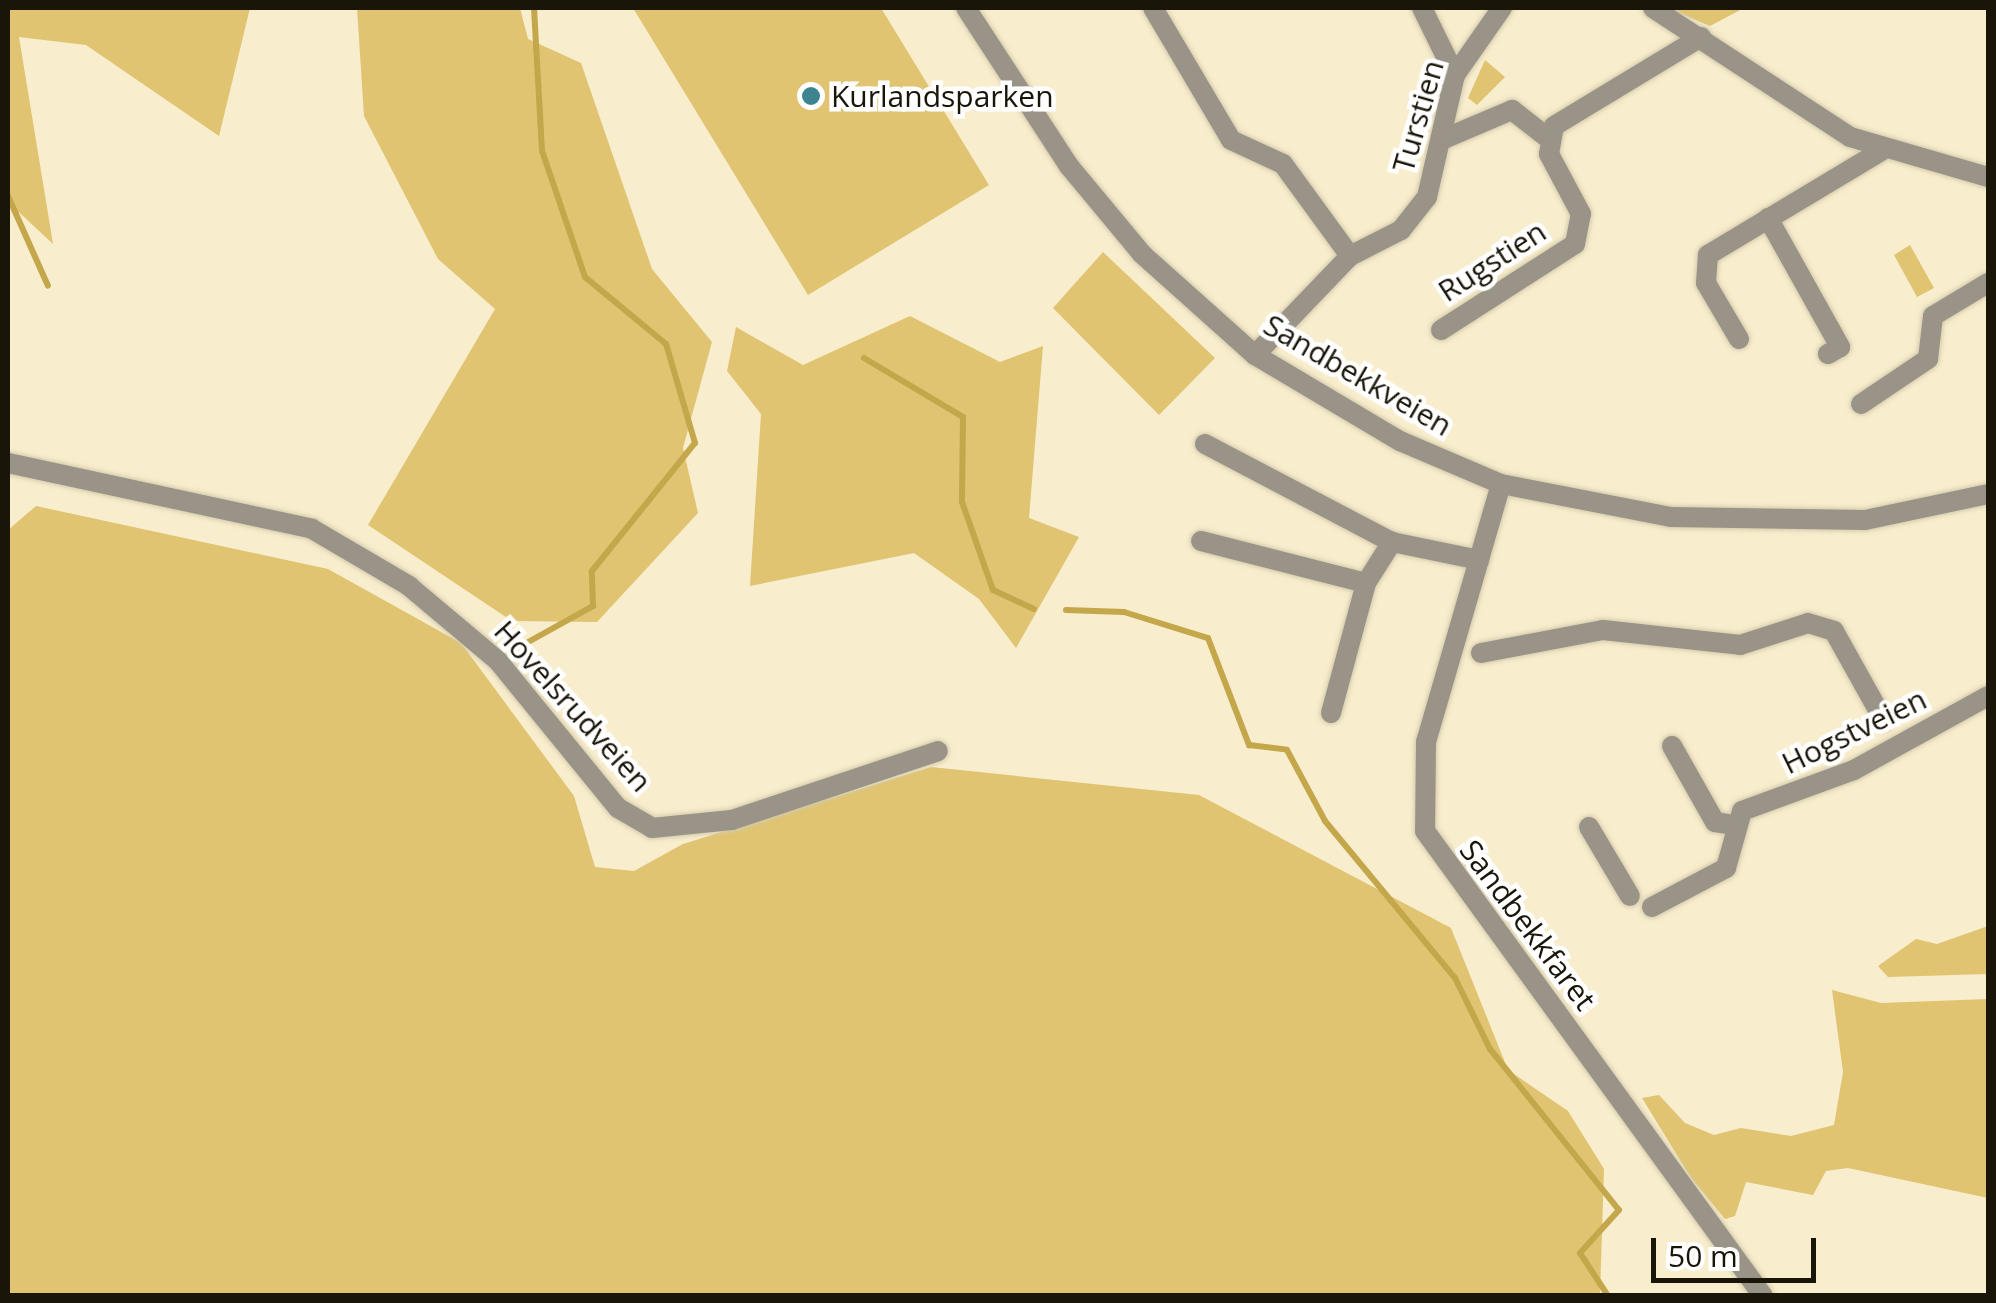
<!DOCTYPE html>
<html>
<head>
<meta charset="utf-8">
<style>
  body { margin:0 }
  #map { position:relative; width:1996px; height:1303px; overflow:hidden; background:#f8edcc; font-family:"Open Sans",sans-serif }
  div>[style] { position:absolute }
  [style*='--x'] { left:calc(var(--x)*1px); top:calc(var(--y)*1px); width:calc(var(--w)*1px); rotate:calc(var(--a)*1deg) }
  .green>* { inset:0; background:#e0c471 }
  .stream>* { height:6px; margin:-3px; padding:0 3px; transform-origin:3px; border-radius:3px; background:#c4a64b }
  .roads { filter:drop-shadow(0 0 2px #d4caad) drop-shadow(0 0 2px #d4caad) }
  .minor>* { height:20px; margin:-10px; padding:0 10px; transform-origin:10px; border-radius:10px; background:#999487 }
  .dots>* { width:28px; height:28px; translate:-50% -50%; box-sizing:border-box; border:5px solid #fff; border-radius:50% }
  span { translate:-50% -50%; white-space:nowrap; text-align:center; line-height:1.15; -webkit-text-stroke:9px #fff; paint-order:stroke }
  .poi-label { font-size:30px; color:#191509 }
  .left { translate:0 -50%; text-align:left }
  .street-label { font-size:30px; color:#191509 }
  .frame { position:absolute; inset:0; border:10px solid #191509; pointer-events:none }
  .scale { position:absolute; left:1651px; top:1238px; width:165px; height:45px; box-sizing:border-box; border:5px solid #191509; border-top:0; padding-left:12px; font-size:30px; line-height:35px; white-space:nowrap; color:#191509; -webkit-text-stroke:8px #fff; paint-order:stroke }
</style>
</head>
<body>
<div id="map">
  <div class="green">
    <div style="clip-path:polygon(8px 8px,250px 8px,219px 136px,86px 45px,19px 37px,53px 244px,8px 202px)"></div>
    <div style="clip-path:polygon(357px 8px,520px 8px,528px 39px,581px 63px,652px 269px,712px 342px,683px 448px,698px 513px,597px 622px,512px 621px,368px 525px,495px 309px,438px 259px,364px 116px)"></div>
    <div style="clip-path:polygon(633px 8px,881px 8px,989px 185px,808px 295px)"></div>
    <div style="clip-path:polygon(1667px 8px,1744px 8px,1710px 26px)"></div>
    <div style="clip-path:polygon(1485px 60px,1505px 77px,1477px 105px,1468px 98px)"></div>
    <div style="clip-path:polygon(1910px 245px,1934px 288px,1917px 297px,1894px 255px)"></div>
    <div style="clip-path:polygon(1103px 252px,1215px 358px,1159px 415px,1053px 308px)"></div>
    <div style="clip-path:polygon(910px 316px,1000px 362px,1043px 346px,1029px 518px,1079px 537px,1016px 648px,979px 599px,914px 553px,750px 586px,761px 414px,727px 371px,736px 327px,803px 365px)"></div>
    <div style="clip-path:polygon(36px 506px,328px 569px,461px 643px,574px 796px,595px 867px,634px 871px,683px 844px,931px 767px,1199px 795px,1451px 928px,1508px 1070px,1568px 1111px,1604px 1169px,1600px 1295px,8px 1296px,8px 530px)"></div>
    <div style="clip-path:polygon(1988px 926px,1988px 974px,1888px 977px,1878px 966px,1916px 939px,1937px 944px)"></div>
    <div style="clip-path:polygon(1832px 990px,1881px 1003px,1988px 999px,1988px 1198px,1848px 1168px,1826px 1171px,1813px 1195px,1746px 1182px,1735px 1216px,1725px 1219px,1691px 1178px,1642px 1098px,1659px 1095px,1685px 1123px,1714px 1135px,1741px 1128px,1791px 1136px,1834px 1125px,1843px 1072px)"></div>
  </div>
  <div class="stream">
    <div style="--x:8;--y:196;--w:98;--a:66"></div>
    <div style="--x:864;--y:358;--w:115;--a:30.8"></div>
    <div style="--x:963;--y:417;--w:85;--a:90.7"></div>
    <div style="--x:962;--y:502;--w:93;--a:70.6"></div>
    <div style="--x:993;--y:590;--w:45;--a:24.9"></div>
    <div style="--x:1066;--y:610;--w:58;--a:2"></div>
    <div style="--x:1124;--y:612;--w:88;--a:17.2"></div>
    <div style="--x:1208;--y:638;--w:115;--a:69"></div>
    <div style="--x:1249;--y:745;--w:38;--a:7"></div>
    <div style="--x:1287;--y:750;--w:81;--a:61.8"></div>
    <div style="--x:1325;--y:821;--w:204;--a:50.4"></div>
    <div style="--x:1455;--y:978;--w:79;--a:63.8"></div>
    <div style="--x:1490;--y:1049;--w:206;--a:51.3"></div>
    <div style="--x:1619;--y:1210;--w:58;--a:132.2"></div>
    <div style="--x:1580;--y:1253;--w:51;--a:56.9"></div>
    <div style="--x:512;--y:651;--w:93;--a:-29.1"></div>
    <div style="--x:593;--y:606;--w:35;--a:-92"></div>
    <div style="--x:592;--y:571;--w:164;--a:-51.2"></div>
    <div style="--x:695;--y:443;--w:103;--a:-106.3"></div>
    <div style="--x:666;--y:344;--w:105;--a:-140.4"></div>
    <div style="--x:585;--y:277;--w:133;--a:-108.8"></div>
    <div style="--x:542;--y:151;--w:143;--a:-93.2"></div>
  </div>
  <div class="roads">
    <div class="minor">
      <div style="--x:966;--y:8;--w:189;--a:56.9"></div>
      <div style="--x:1069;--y:166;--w:114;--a:50.3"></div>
      <div style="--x:1142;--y:254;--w:152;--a:41.8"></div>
      <div style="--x:1255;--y:355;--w:169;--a:30.7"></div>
      <div style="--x:1400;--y:441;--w:110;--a:23.1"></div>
      <div style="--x:1501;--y:484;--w:173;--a:11"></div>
      <div style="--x:1671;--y:517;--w:194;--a:0.9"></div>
      <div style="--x:1865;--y:520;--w:126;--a:-11.9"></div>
      <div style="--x:1153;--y:8;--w:153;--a:59.4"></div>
      <div style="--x:1231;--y:140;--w:57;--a:24.8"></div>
      <div style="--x:1283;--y:164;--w:114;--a:53.9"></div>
      <div style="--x:1422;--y:8;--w:75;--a:63.8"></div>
      <div style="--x:1653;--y:8;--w:235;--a:33.2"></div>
      <div style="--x:1850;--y:137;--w:144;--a:16.2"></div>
      <div style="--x:1446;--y:138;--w:72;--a:-23"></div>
      <div style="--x:1512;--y:110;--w:46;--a:37.9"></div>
      <div style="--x:1768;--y:218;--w:148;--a:60.8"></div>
      <div style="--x:1840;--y:347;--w:14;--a:150"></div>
      <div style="--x:1441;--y:330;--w:159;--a:-32.7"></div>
      <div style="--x:1575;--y:244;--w:31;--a:-79"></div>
      <div style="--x:1581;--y:214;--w:68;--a:-118.1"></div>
      <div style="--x:1549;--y:154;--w:28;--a:-80"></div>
      <div style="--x:1554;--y:126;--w:172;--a:-31.2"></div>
      <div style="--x:1739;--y:339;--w:65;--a:-120.5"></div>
      <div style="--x:1706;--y:283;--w:28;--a:-86"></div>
      <div style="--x:1708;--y:255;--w:202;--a:-31"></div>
      <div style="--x:1255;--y:355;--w:137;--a:-46.2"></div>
      <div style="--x:1350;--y:256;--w:57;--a:-27"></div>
      <div style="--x:1401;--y:230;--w:42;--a:-51.8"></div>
      <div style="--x:1427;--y:197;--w:125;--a:-77.1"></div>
      <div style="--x:1455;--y:75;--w:82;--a:-55"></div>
      <div style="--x:1861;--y:404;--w:81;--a:-33.9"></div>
      <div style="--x:1928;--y:359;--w:43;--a:-83.4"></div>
      <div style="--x:1933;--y:316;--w:64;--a:-31"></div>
      <div style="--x:1205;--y:444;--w:211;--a:27.7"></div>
      <div style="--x:8;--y:463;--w:311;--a:12.2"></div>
      <div style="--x:312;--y:529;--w:113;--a:30.4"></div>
      <div style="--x:409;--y:586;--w:116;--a:40.1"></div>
      <div style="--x:498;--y:661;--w:190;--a:50.8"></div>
      <div style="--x:618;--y:808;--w:39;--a:30"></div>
      <div style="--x:652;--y:828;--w:80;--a:-5.7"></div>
      <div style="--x:732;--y:820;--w:217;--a:-18.5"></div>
      <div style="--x:1501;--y:484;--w:269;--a:106.2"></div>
      <div style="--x:1426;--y:742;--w:89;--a:90.6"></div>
      <div style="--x:1425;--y:831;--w:575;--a:53.99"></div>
      <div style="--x:1201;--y:541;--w:170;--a:14.3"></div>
      <div style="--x:1481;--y:653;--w:124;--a:-10.7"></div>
      <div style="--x:1603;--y:630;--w:138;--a:6.2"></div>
      <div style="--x:1740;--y:645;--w:71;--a:-17.9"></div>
      <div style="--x:1808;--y:623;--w:27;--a:17"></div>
      <div style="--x:1834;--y:631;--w:103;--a:60.9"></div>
      <div style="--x:1331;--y:713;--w:135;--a:-74.9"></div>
      <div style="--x:1366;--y:583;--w:49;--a:-57.6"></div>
      <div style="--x:1392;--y:542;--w:89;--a:11.7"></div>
      <div style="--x:1672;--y:746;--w:87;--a:60.5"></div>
      <div style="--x:1715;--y:822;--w:20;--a:9"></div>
      <div style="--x:1589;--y:827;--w:80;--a:59.3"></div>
      <div style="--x:1652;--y:907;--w:84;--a:-27.8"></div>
      <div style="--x:1726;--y:868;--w:59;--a:-74.3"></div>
      <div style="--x:1742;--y:811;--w:119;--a:-20.1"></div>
      <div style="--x:1854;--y:770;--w:153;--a:-28.9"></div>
    </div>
  </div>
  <div class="dots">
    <div style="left:811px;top:96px;background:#3e8390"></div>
  </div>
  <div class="poi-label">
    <span class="left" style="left:831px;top:96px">Kurlandsparken</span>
  </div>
  <div class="street-label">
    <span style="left:1418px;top:116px;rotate:-74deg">Turstien</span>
    <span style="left:1492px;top:261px;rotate:-33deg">Rugstien</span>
    <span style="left:1358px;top:375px;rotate:30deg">Sandbekkveien</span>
    <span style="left:573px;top:706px;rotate:48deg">Hovelsrudveien</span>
    <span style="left:1854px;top:731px;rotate:-26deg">Hogstveien</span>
    <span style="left:1528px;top:925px;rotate:53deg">Sandbekkfaret</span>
  </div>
  <div class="frame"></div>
  <div class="scale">50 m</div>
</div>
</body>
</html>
